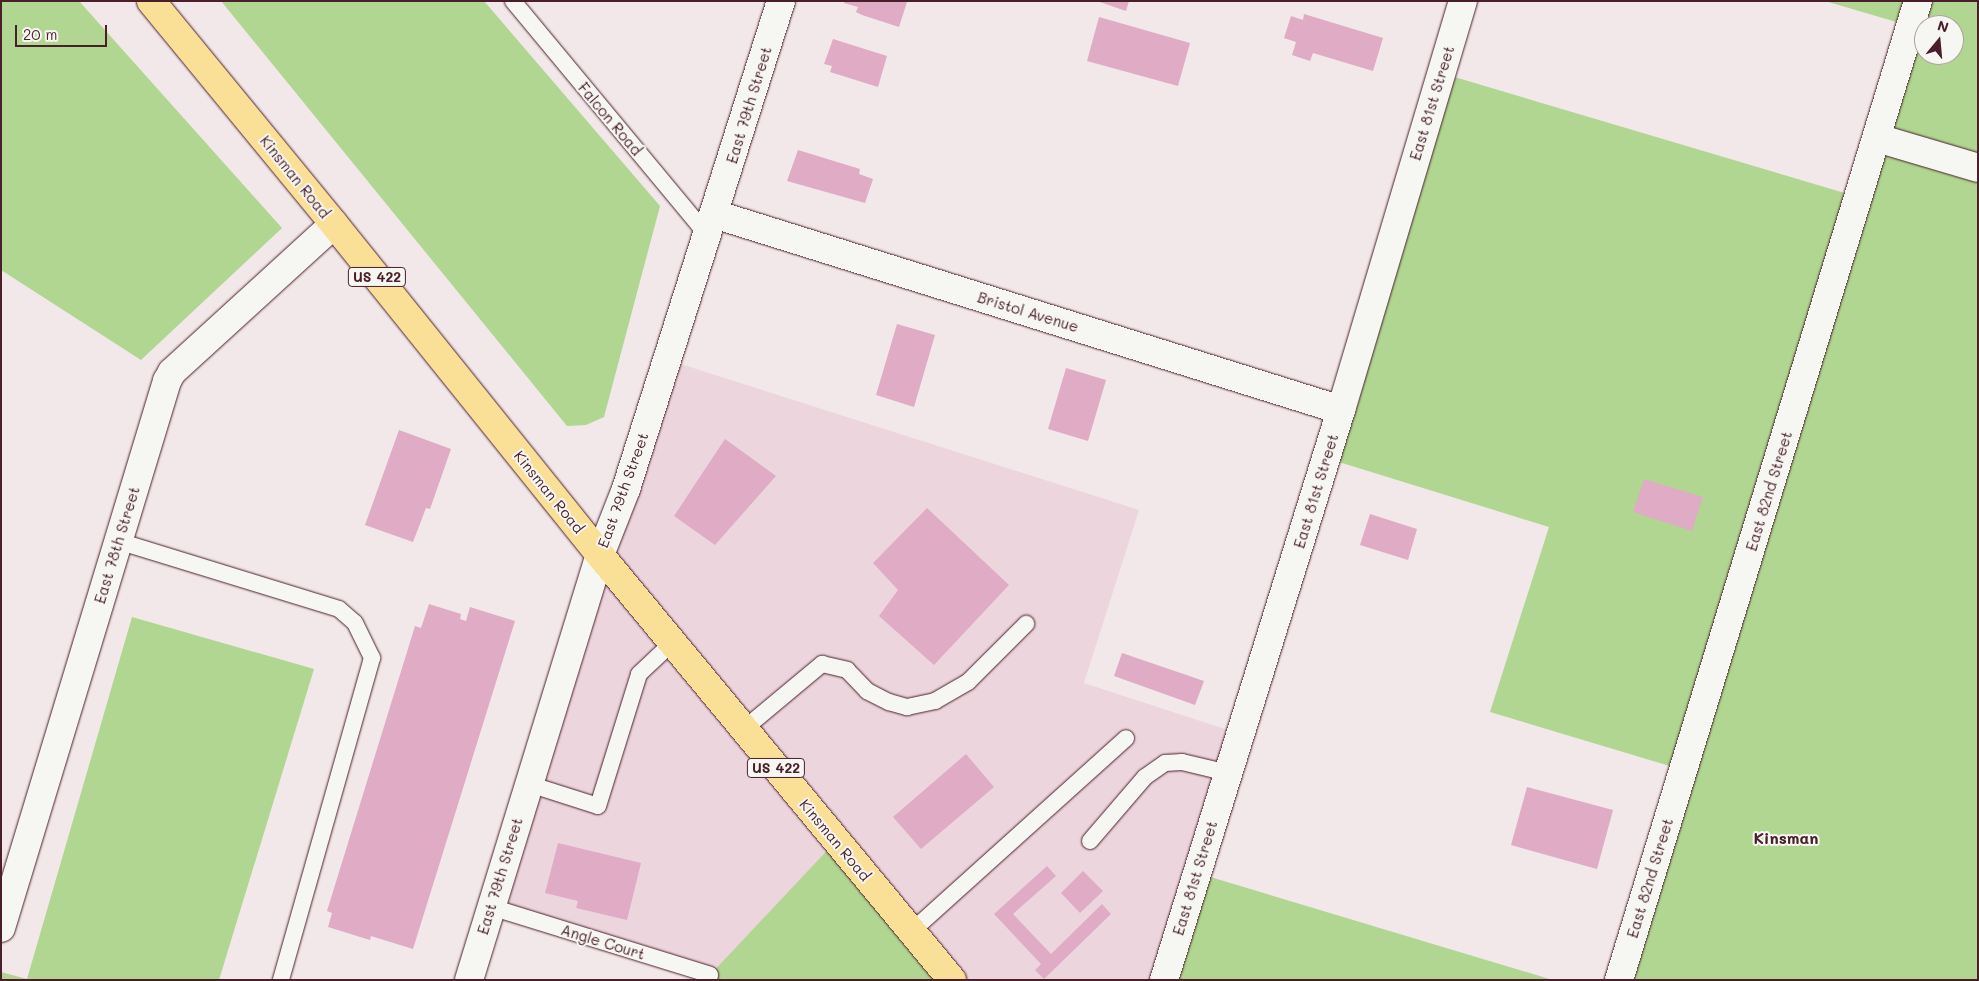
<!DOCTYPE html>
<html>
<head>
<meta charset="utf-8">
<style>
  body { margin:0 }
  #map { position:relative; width:1979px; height:981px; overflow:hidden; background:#f2e7e9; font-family:Mali,sans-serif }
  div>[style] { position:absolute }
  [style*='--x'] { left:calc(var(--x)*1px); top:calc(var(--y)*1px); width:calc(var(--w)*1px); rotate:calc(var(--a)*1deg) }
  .built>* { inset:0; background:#edd5de }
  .green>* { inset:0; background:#b0d692 }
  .building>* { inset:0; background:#e0abc5 }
  .roads { filter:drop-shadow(0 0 1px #4a1f2b) drop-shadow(0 0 1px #4a1f2b) }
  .lane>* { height:16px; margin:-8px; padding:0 8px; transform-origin:8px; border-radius:8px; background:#f6f6f2 }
  .street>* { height:28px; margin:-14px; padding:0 14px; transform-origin:14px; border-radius:14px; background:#f6f6f2 }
  .secondary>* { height:28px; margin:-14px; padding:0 14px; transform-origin:14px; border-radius:14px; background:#f6f6f2 }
  .primary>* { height:28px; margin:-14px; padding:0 14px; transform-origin:14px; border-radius:14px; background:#fadf96 }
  span { translate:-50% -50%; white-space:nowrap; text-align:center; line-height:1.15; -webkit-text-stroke:4px #f6f6f2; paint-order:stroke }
  .shield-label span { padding:1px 4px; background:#f6f6f2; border:1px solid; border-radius:4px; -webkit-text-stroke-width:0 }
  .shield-label { font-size:14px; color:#4a1f2b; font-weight:700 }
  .street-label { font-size:15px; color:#4a1f2b }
  .neighbourhood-label { font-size:16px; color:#4a1f2b; font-weight:700 }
  .frame { position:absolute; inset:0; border:2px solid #4a1f2b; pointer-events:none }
  .north { position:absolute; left:1914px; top:15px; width:50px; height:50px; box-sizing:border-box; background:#f6f6f2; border:1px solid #b1a0a2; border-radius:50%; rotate:17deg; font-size:14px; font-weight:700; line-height:20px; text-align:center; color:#4a1f2b }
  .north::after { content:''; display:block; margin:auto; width:18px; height:22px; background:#4a1f2b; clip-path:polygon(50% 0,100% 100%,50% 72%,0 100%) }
  .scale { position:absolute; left:15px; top:25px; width:92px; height:22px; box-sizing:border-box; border:2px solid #4a1f2b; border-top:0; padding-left:6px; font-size:15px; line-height:18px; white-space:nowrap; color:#4a1f2b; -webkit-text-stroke:4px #f6f6f2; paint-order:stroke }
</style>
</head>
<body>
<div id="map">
  <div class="built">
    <div style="clip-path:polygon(668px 360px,1139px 510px,1084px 683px,1240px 734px,1164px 980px,952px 980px,710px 975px,491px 907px)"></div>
  </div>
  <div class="green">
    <div style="clip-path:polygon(1px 1px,79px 1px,282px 228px,141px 360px,1px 270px)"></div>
    <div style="clip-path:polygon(221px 1px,484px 1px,660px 206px,604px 417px,586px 425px,567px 426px)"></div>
    <div style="clip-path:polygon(evenodd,1825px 1px,1978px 1px,1978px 980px,1619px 980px,1683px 770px,1490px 712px,1549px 527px,1326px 458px,1441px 73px,1858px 197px,1910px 26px,1825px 1px,1924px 25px,1954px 25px,1954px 55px,1924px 55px,1924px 25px)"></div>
    <div style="clip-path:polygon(132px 617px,314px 669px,219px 980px,1px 980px,1px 972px,27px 979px)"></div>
    <div style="clip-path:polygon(836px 841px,952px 980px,709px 980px,710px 975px)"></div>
    <div style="clip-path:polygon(1197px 873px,1553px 980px,1164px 980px)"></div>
  </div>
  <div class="building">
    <div style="clip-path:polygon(844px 1px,905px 1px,907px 2px,899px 27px,862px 15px,856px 12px,858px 7px,844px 3px)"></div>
    <div style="clip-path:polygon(1097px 1px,1129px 1px,1126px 11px)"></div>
    <div style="clip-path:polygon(1304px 14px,1383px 38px,1373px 71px,1313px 53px,1310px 61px,1292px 55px,1296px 42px,1284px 38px,1291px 16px,1303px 20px)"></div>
    <div style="clip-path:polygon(1099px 17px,1190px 43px,1178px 86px,1087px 61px)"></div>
    <div style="clip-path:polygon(833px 39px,887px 56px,878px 87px,830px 72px,832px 66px,824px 64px)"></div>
    <div style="clip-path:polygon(798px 150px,860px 169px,859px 174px,873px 179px,865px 203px,787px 181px)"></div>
    <div style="clip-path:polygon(897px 324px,935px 335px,914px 407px,876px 395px)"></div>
    <div style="clip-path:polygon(1066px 368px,1106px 380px,1088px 441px,1048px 429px)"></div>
    <div style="clip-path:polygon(399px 430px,451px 449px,430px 509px,426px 508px,413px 542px,365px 525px)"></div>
    <div style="clip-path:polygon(725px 439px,776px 476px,715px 545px,674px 516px)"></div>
    <div style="clip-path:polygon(1644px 479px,1703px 497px,1692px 531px,1633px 512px)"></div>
    <div style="clip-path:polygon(927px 508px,1009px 585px,934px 665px,879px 616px,898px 590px,873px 563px)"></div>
    <div style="clip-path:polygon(1370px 514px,1417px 529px,1408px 560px,1360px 545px)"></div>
    <div style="clip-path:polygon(429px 604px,461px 614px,460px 619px,466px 621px,470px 607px,515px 621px,413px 949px,371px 936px,370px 940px,328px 927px,332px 913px,327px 911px,415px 626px,421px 628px)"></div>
    <div style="clip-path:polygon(1122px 653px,1204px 681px,1195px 705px,1114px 676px)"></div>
    <div style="clip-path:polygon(966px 754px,994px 787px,921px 849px,893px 817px)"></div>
    <div style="clip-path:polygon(1527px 787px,1613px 810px,1597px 869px,1511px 845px)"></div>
    <div style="clip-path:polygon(558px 843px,641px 863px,627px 920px,576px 908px,578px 901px,545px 893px)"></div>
    <div style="clip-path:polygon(1047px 866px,1056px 876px,1013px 914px,1051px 954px,1102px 904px,1111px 914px,1044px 979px,1035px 970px,1041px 964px,994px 914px)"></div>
    <div style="clip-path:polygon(1083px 871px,1103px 891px,1080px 913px,1061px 893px)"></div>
  </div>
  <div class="roads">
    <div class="lane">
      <div style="--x:513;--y:1;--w:305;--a:50.3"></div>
      <div style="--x:118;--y:541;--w:231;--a:17.1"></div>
      <div style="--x:339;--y:609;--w:21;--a:41"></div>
      <div style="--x:355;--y:623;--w:39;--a:64"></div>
      <div style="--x:372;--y:658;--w:335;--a:105.8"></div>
      <div style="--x:744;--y:729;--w:102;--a:-39.8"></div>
      <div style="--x:822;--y:664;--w:26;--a:13"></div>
      <div style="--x:847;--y:670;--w:29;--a:46"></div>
      <div style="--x:867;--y:691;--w:25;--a:27"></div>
      <div style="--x:889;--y:702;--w:19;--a:16"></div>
      <div style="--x:907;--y:707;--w:29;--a:-12"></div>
      <div style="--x:935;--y:701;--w:39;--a:-30"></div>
      <div style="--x:969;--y:681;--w:81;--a:-45"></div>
      <div style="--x:529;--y:784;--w:72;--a:17.7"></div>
      <div style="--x:598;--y:806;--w:138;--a:-72.7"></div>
      <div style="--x:639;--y:674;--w:45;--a:-43.2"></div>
      <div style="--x:1090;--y:841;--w:84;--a:-49.3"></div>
      <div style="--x:1145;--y:777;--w:24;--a:-35"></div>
      <div style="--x:1165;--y:763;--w:17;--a:-3"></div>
      <div style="--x:1182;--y:762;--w:47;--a:13.4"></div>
      <div style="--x:491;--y:907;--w:229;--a:17.2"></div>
      <div style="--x:710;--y:975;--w:5;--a:101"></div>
      <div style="--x:912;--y:931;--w:288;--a:-42"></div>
    </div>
    <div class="street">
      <div style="--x:1877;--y:138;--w:105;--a:16.5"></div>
      <div style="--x:714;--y:214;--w:657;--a:17.36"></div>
      <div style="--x:1;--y:928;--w:572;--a:-73.12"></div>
      <div style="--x:167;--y:381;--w:10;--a:-61"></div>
      <div style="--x:172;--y:372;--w:219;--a:-42.4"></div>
      <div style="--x:1164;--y:980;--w:597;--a:-72.75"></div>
      <div style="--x:1341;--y:410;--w:427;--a:-73.4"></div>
      <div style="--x:1619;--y:980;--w:1024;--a:-73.02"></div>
    </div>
    <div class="secondary">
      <div style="--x:469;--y:980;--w:445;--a:-72.9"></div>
      <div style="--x:600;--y:555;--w:71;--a:-68.5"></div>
      <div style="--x:626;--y:489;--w:512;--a:-72.38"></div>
    </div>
    <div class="primary">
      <div style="--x:151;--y:1;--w:288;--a:50.6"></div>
      <div style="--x:334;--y:224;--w:425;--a:51.2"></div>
      <div style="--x:600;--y:555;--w:552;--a:50.37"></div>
    </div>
  </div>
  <div class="shield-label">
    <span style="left:377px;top:277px">US 422</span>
    <span style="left:776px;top:768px">US 422</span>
  </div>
  <div class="street-label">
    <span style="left:1432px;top:103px;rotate:-73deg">East 81st Street</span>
    <span style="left:749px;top:105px;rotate:-73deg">East 79th Street</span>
    <span style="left:610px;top:119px;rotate:50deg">Falcon Road</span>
    <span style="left:295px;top:177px;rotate:51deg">Kinsman Road</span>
    <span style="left:1028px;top:312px;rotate:17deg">Bristol Avenue</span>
    <span style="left:623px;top:490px;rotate:-70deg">East 79th Street</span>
    <span style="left:1316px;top:491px;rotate:-73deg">East 81st Street</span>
    <span style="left:1769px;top:491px;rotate:-73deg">East 82nd Street</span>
    <span style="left:549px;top:492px;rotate:51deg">Kinsman Road</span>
    <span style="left:117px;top:545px;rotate:-73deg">East 78th Street</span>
    <span style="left:835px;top:840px;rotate:50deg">Kinsman Road</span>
    <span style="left:500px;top:876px;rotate:-73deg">East 79th Street</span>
    <span style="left:1195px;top:878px;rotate:-73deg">East 81st Street</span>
    <span style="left:1650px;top:878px;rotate:-73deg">East 82nd Street</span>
    <span style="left:603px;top:942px;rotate:17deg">Angle Court</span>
  </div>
  <div class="neighbourhood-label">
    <span style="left:1786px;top:838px">Kinsman</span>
  </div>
  <div class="frame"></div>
  <div class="north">N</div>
  <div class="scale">20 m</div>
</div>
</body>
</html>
